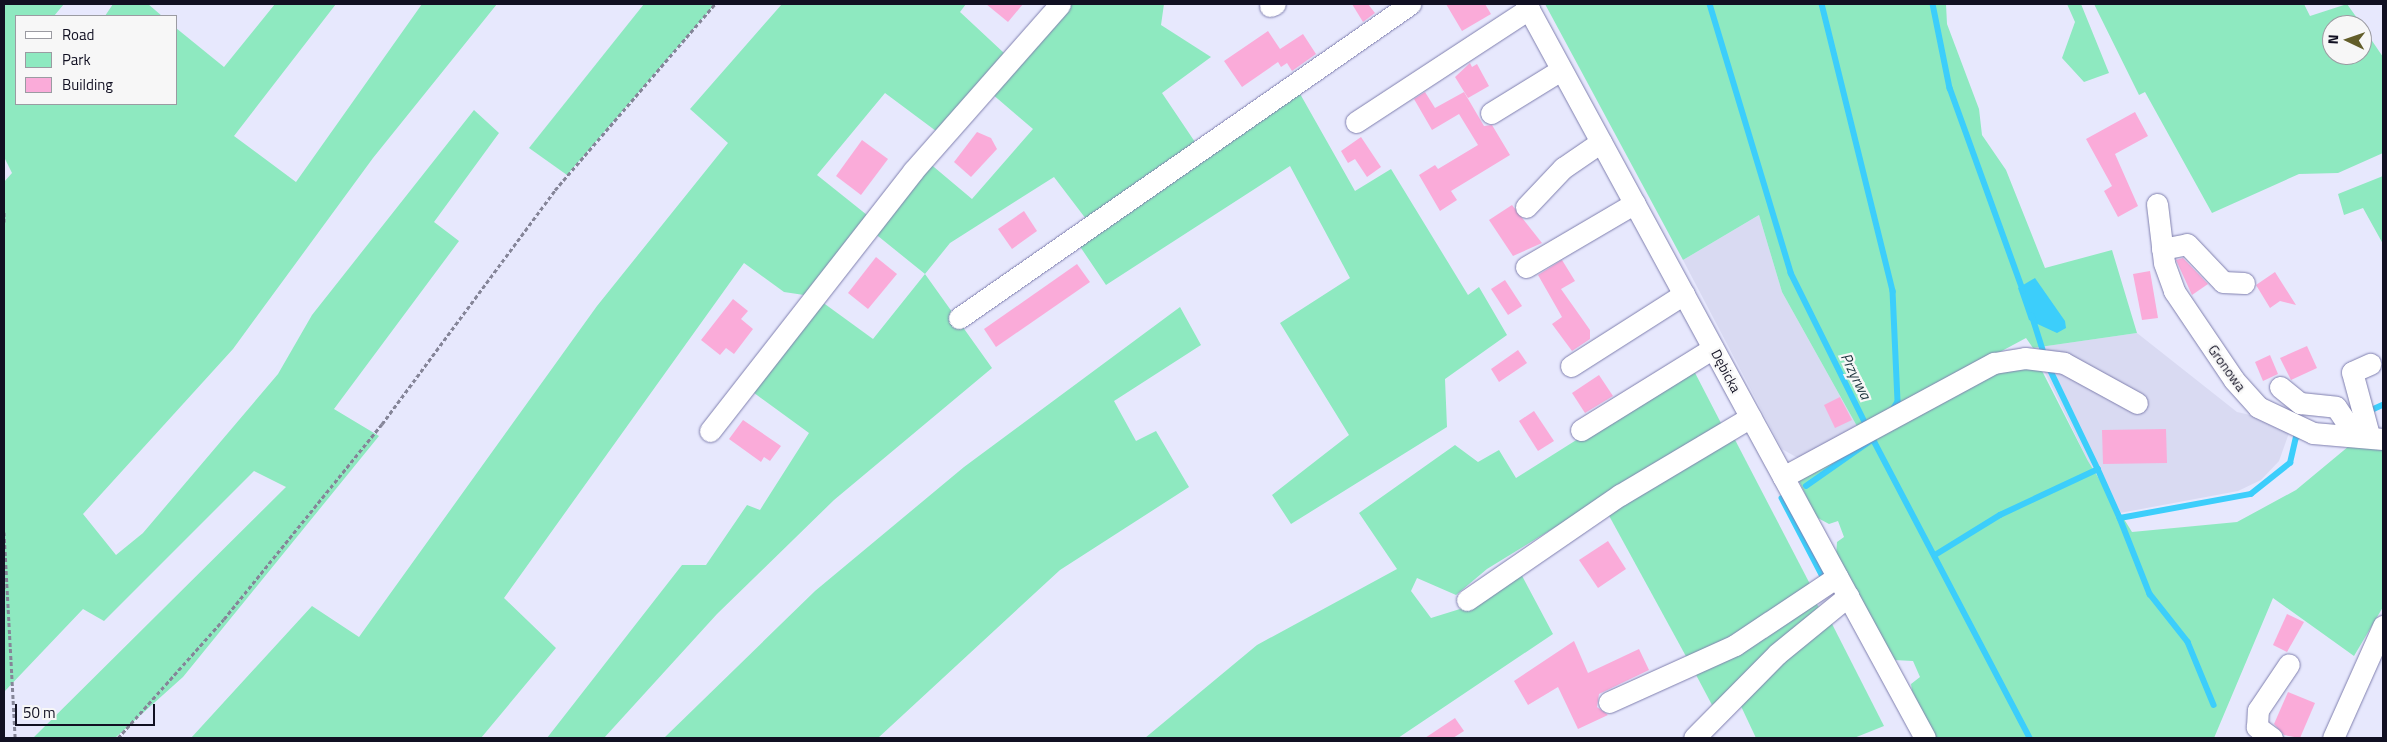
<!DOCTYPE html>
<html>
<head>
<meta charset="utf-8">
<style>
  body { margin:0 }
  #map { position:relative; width:2387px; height:742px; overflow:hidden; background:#e7e8fd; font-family:"Titillium Web",sans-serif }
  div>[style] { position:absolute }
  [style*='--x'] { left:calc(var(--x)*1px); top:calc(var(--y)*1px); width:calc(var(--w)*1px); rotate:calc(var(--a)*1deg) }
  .built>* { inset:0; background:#d9daf2 }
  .green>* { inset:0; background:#8ee9c0 }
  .water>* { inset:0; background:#3ccefb }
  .stream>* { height:5.5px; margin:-2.75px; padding:0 2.75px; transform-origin:2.75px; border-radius:2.75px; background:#3ccefb }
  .building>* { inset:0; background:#faabd9 }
  .path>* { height:3px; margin-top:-1.5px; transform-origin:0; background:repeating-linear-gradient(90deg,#858598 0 4px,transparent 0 6.5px) }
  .roads { filter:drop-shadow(0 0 1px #7f7fae) drop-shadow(0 0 1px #7f7fae) }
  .minor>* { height:21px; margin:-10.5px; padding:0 10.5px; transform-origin:10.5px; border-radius:10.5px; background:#fff }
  span { translate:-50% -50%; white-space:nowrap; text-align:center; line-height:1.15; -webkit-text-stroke:4.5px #f7f7f7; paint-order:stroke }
  .street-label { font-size:14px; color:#111022 }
  .water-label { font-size:15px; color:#1b323b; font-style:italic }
  .frame { position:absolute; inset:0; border:5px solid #111022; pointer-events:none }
  .legend { position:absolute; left:15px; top:15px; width:162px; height:90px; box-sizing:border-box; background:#f7f7f7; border:1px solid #9b9ba2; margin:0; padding:6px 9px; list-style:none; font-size:15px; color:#111022 }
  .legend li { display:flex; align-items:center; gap:10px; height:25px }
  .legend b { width:25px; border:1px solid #9b9ba2 }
  .north { position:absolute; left:2322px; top:15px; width:50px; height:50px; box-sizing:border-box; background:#f7f7f7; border:1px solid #9b9ba2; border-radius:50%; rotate:273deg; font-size:14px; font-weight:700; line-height:20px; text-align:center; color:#111022 }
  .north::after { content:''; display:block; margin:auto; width:18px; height:22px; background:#635e2a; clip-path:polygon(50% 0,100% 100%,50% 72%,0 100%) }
  .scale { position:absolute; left:15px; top:704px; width:140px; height:22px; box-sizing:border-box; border:2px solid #111022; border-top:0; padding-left:6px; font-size:15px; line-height:18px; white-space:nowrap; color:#111022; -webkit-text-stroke:4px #f7f7f7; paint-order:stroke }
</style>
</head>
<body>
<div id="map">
  <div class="built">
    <div style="clip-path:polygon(1759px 215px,1782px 292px,1858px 428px,1807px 457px,1796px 457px,1782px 449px,1683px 260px)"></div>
    <div style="clip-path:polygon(2137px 333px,2237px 412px,2268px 419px,2289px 433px,2279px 461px,2261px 480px,2238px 491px,2120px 513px,2088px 461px,2033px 348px)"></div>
  </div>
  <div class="green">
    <div style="clip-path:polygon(4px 4px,64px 4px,54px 16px,16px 16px,16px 104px,176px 104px,176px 28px,224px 67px,275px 4px,336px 4px,234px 136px,296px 182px,422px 4px,497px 4px,373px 158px,233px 349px,83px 514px,116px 555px,143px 533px,278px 374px,312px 315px,474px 110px,499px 133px,434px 222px,459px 241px,334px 409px,379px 436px,183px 677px,115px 738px,33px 738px,286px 487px,254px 471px,104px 621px,83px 609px,4px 692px,4px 182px,12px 173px,4px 157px)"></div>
    <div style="clip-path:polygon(113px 4px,148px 4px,162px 16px,105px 16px)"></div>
    <div style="clip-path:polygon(644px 4px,715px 4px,567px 175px,529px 148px)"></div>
    <div style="clip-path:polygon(782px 4px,966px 4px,960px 12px,1004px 53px,936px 131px,885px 93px,817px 175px,867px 215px,804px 295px,784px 292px,744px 263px,504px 598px,556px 648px,481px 738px,191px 738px,312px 606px,359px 637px,597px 306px,728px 143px,690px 109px)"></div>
    <div style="clip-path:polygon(1069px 4px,1164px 4px,1161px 25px,1211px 57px,1162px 93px,1197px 145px,1086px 219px,1054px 177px,950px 243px,925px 274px,992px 368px,834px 500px,717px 614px,604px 738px,547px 738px,682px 565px,706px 565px,747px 505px,760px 510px,809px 433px,750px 390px,818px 299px,873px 339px,925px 274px,873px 232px,928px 162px,972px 199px,1033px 129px,991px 93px)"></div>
    <div style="clip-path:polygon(1545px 4px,1946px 4px,1947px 24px,1979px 109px,1982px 135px,2006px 170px,2045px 268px,2112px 250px,2137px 333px,2033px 348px,2026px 338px,1858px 428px,1782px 292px,1759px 215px,1683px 260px)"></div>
    <div style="clip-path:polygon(2067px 4px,2081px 4px,2109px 73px,2084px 82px,2062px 58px,2075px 22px)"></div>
    <div style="clip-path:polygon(2094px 4px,2304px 4px,2310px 16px,2347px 4px,2362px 25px,2332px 25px,2332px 55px,2362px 55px,2362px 26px,2383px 57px,2383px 153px,2338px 173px,2299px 174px,2212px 213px,2145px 92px,2139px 95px)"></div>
    <div style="clip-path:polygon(1299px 92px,1355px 191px,1391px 169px,1468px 295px,1479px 287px,1507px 335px,1445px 379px,1447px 427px,1291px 524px,1272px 495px,1349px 435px,1280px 323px,1350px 278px,1290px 166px,1106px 285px,1079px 245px)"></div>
    <div style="clip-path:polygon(2383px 176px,2383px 244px,2363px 208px,2344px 215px,2338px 194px)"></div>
    <div style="clip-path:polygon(1180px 307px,1201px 345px,1114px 401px,1136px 441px,1156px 431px,1189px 487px,1060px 570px,878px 738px,664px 738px,815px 591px,964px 467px)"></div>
    <div style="clip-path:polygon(2039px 365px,2088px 461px,2132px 532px,2237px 522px,2296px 490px,2349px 446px,2383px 449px,2383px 607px,2354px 656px,2273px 598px,2214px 738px,1936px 738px,1912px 691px,1911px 684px,1920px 677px,1913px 661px,1894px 660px,1836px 556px,1837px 542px,1844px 537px,1838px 521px,1829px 524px,1816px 517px,1799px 481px,1976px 377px)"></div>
    <div style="clip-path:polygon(1692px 367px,1722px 425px,1487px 569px,1456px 595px,1417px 578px,1411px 591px,1431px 618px,1460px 609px,1520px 572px,1553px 634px,1398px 738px,1145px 738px,1257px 645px,1397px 569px,1359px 513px,1455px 445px,1478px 462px,1499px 450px,1516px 478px)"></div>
    <div style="clip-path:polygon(1732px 434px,1811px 586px,1743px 632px,1688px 660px,1607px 512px)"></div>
    <div style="clip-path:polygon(1813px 599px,1821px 610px,1712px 705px,1695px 673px)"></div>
    <div style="clip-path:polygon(1830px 620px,1884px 726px,1854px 738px,1756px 738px,1739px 702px)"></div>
  </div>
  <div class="water">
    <div style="clip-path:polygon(2035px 278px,2065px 321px,2066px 328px,2057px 333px,2029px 320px,2018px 288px)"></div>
  </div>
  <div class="stream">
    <div style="--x:1710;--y:4;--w:281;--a:73.2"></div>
    <div style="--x:1791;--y:273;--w:171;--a:63.6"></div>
    <div style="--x:1822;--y:4;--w:296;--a:76.1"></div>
    <div style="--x:1893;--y:291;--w:111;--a:87.4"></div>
    <div style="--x:1898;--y:402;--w:9;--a:122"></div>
    <div style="--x:1933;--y:4;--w:86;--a:78.6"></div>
    <div style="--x:1950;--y:88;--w:215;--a:70.1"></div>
    <div style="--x:2032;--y:315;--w:43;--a:72.4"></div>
    <div style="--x:2048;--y:365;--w:115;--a:64.3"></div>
    <div style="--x:2367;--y:412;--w:17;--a:-24"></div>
    <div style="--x:1871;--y:435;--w:342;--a:62.3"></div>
    <div style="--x:1806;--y:486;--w:80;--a:-34.9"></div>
    <div style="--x:1782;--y:498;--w:87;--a:62.5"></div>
    <div style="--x:2120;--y:518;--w:82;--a:68.5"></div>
    <div style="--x:2150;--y:594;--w:61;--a:51.6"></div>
    <div style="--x:2188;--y:642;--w:68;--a:67.6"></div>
    <div style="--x:1935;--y:555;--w:76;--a:-31.6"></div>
    <div style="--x:2000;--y:515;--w:108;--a:-25.1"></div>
    <div style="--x:2098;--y:469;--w:54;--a:65.8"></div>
    <div style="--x:2120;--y:518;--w:133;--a:-10.4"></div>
    <div style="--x:2251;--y:494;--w:50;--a:-38.5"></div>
    <div style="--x:2290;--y:463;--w:27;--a:-77"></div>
    <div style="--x:2296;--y:437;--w:8;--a:-14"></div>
  </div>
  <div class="building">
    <div style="clip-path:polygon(986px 4px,1023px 4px,1008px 22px)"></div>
    <div style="clip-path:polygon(1352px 4px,1368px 4px,1375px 13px,1363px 22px)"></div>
    <div style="clip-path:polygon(1446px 4px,1485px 4px,1491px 14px,1462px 31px)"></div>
    <div style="clip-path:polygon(1268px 31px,1280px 49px,1303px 34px,1316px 54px,1292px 71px,1287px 63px,1281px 67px,1278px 62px,1242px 87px,1224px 61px)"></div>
    <div style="clip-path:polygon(1470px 63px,1472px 67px,1477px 64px,1489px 86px,1468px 98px,1455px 77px)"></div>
    <div style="clip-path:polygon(1425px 92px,1435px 108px,1464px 92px,1484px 126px,1492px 125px,1510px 155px,1451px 191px,1457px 200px,1440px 211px,1419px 175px,1435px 165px,1438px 169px,1478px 145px,1459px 114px,1432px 130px,1414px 99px)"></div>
    <div style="clip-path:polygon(2135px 112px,2148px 136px,2115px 154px,2138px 206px,2118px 217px,2104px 191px,2112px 186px,2086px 139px)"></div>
    <div style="clip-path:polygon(977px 132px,991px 138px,997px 149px,971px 177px,954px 162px)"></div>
    <div style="clip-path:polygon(1361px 137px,1381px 167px,1367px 177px,1355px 159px,1348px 163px,1341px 151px)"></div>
    <div style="clip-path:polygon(862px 140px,888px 159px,861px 195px,836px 176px)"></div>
    <div style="clip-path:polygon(1512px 205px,1542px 243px,1513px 256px,1489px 220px)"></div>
    <div style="clip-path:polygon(1024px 211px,1037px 231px,1012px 249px,998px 229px)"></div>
    <div style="clip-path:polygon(876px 257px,897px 274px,868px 309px,848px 293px)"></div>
    <div style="clip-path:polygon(2183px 258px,2208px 284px,2192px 295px,2176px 260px)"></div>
    <div style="clip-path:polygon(1562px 260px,1575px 281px,1561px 289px,1590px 330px,1590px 339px,1572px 351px,1552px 324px,1562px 317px,1538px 275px)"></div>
    <div style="clip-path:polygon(1077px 264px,1090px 282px,996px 347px,984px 329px)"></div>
    <div style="clip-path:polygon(2150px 271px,2158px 318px,2142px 320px,2133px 274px)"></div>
    <div style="clip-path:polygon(2275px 272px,2296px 305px,2280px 301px,2270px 308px,2256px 285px)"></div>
    <div style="clip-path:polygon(1505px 280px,1522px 306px,1508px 315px,1491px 289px)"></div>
    <div style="clip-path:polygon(733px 299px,748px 311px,741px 319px,753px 329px,734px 354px,726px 348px,720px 355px,701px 340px)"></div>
    <div style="clip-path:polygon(2307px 346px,2317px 368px,2291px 380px,2280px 358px)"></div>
    <div style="clip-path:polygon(1518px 350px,1527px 363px,1499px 382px,1491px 369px)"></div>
    <div style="clip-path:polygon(2270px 355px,2278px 374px,2263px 381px,2255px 362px)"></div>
    <div style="clip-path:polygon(1599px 375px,1613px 396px,1585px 413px,1572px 393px)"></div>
    <div style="clip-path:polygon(1840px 397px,1852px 420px,1835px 428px,1824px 405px)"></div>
    <div style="clip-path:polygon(1534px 411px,1554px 441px,1538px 451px,1519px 421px)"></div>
    <div style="clip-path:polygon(743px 420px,781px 446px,770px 461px,764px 457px,761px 462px,729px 439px)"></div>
    <div style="clip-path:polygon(2166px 429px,2167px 463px,2103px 464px,2102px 430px)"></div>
    <div style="clip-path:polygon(1608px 541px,1626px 569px,1598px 588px,1579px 560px)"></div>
    <div style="clip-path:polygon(2287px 614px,2304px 622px,2287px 652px,2273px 645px)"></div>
    <div style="clip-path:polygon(1574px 641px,1588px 673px,1639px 649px,1649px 670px,1599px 694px,1597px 707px,1608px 715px,1578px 729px,1558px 687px,1528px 705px,1514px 681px)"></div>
    <div style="clip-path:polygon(2288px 692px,2315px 703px,2300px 738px,2284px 735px,2274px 724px)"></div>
    <div style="clip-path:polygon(1455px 718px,1464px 731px,1453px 738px,1425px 738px)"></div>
  </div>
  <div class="path">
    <div style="--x:4;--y:212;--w:10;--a:90"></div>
    <div style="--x:4;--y:532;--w:206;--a:86.9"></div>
    <div style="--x:118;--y:738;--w:159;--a:-48.3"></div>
    <div style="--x:224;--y:619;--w:251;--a:-51"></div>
    <div style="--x:382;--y:424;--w:291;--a:-53.5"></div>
    <div style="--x:555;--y:190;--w:245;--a:-49.3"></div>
  </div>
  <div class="roads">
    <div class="minor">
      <div style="--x:1526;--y:4;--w:835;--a:61.47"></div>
      <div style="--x:1270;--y:6;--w:5;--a:-22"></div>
      <div style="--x:1491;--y:113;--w:82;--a:-31.6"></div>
      <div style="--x:1356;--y:122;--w:207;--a:-33.2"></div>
      <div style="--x:2157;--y:204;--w:59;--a:83.2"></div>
      <div style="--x:2164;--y:263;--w:30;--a:70"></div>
      <div style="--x:2174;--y:291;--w:107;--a:56"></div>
      <div style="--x:2234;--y:380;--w:36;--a:48"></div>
      <div style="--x:2258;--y:407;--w:61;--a:25.3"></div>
      <div style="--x:2313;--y:433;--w:70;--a:4.9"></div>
      <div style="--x:1526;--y:207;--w:54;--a:-46.5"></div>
      <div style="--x:1563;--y:168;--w:46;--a:-34.4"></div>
      <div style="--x:2162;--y:249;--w:25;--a:-11"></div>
      <div style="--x:2187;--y:244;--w:52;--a:46.5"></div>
      <div style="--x:2223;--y:282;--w:21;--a:3"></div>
      <div style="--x:1526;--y:267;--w:126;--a:-30.4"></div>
      <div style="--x:959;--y:318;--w:550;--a:-34.85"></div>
      <div style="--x:1571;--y:366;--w:134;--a:-32.5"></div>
      <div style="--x:2280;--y:387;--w:26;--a:39"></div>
      <div style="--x:2300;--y:403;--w:36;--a:6"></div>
      <div style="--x:2336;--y:407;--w:32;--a:56"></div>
      <div style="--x:1581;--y:430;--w:155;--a:-31.8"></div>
      <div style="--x:710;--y:431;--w:330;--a:-52"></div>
      <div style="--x:913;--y:171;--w:222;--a:-48.6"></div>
      <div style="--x:2369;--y:435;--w:65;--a:-105.1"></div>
      <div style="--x:2352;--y:372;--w:20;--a:-24"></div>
      <div style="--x:1783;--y:477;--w:240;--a:-28.4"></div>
      <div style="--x:1994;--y:363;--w:31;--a:-9"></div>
      <div style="--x:2025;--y:358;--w:39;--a:7"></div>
      <div style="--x:2064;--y:363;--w:83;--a:28.7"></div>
      <div style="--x:1467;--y:600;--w:186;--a:-34.5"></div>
      <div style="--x:1620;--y:495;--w:152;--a:-30.8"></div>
      <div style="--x:1609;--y:702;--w:138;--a:-24.3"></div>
      <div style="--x:1735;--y:645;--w:123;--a:-33.7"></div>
      <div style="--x:1694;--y:738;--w:118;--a:-45.3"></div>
      <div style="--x:1777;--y:654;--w:92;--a:-39.2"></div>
      <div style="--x:2272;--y:738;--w:19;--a:-144"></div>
      <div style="--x:2257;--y:727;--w:17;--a:-87"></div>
      <div style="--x:2258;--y:710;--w:55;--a:-56"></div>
      <div style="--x:2333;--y:738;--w:123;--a:-65.9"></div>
    </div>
  </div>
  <div class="street-label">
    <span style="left:2227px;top:368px;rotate:54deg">Gronowa</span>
    <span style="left:1726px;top:371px;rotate:62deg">Dębicka</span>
  </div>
  <div class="water-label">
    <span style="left:1856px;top:376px;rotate:64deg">Przyrwa</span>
  </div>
  <div class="frame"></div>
  <ul class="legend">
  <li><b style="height:6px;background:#fff"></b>Road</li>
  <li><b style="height:14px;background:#8ee9c0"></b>Park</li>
  <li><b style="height:14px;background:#faabd9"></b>Building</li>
  </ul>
  <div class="north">N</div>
  <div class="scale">50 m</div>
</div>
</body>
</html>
